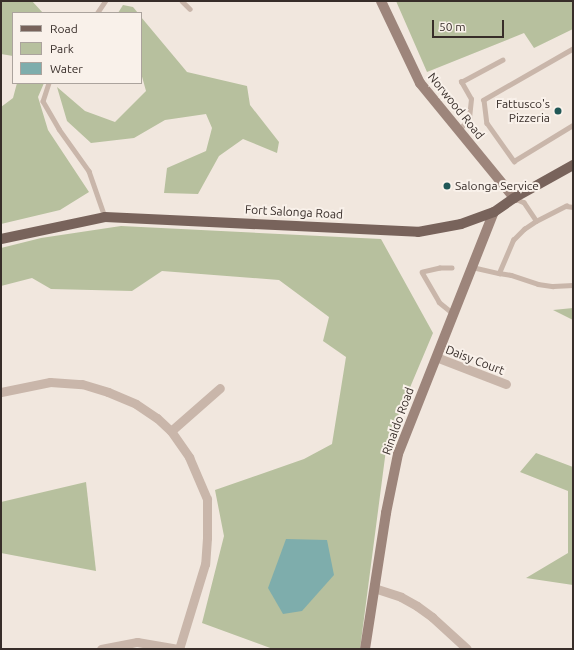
<!DOCTYPE html>
<html>
<head>
<meta charset="utf-8">
<style>
  body { margin:0 }
  #map { position:relative; width:574px; height:650px; overflow:hidden; background:#f1e7de; font-family:Ubuntu,sans-serif }
  div>[style] { position:absolute }
  [style*='--x'] { left:calc(var(--x)*1px); top:calc(var(--y)*1px); width:calc(var(--w)*1px); rotate:calc(var(--a)*1deg) }
  .green>* { inset:0; background:#b7c09e }
  .water>* { inset:0; background:#7eadac }
  .lane>* { height:4.5px; margin:-2.25px; padding:0 2.25px; transform-origin:2.25px; border-radius:2.25px; background:#c9b6aa }
  .street>* { height:9px; margin:-4.5px; padding:0 4.5px; transform-origin:4.5px; border-radius:4.5px; background:#c9b6aa }
  .secondary>* { height:10px; margin:-5px; padding:0 5px; transform-origin:5px; border-radius:5px; background:#9d857b }
  .primary>* { height:10px; margin:-5px; padding:0 5px; transform-origin:5px; border-radius:5px; background:#78635b }
  .dots>* { width:11px; height:11px; translate:-50% -50%; box-sizing:border-box; border:2px solid #f9f1ea; border-radius:50% }
  span { translate:-50% -50%; white-space:nowrap; text-align:center; line-height:1.15; -webkit-text-stroke:4px #f9f1ea; paint-order:stroke }
  .poi-label { font-size:12px; color:#372d29 }
  .right { translate:-100% -50%; text-align:right }
  .left { translate:0 -50%; text-align:left }
  .street-label { font-size:12px; color:#372d29 }
  .frame { position:absolute; inset:0; border:2px solid #372d29; pointer-events:none }
  .legend { position:absolute; left:12px; top:12px; width:130px; height:72px; box-sizing:border-box; background:#f9f1ea; border:1px solid #aba39d; margin:0; padding:5px 7px; list-style:none; font-size:12px; color:#372d29 }
  .legend li { display:flex; align-items:center; gap:8px; height:20px }
  .legend b { width:20px; border:1px solid #aba39d }
  .scale { position:absolute; left:432px; top:20px; width:72px; height:18px; box-sizing:border-box; border:2px solid #372d29; border-top:0; padding-left:5px; font-size:12px; line-height:14px; white-space:nowrap; color:#372d29; -webkit-text-stroke:3px #f9f1ea; paint-order:stroke }
</style>
</head>
<body>
<div id="map">
  <div class="green">
    <div style="clip-path:polygon(1px 1px,32px 1px,43px 13px,13px 13px,13px 56px,1px 54px)"></div>
    <div style="clip-path:polygon(396px 1px,573px 1px,573px 29px,534px 48px,524px 33px,427px 72px)"></div>
    <div style="clip-path:polygon(123px 5px,133px 7px,138px 13px,118px 13px)"></div>
    <div style="clip-path:polygon(141px 17px,187px 72px,247px 86px,250px 105px,279px 142px,277px 153px,243px 139px,219px 156px,198px 194px,164px 193px,167px 168px,206px 151px,212px 128px,206px 114px,165px 120px,134px 138px,91px 143px,67px 121px,57px 87px,85px 111px,115px 122px,146px 91px,141px 73px)"></div>
    <div style="clip-path:polygon(17px 83px,44px 83px,38px 97px,48px 130px,89px 192px,60px 210px,1px 224px,1px 107px,13px 98px)"></div>
    <div style="clip-path:polygon(121px 226px,381px 239px,433px 333px,387px 442px,360px 649px,273px 649px,202px 623px,224px 536px,215px 490px,304px 459px,332px 444px,346px 357px,323px 341px,329px 317px,279px 280px,162px 271px,132px 291px,51px 289px,32px 278px,1px 286px,1px 248px,41px 238px)"></div>
    <div style="clip-path:polygon(573px 308px,573px 320px,553px 310px)"></div>
    <div style="clip-path:polygon(536px 453px,573px 467px,573px 585px,526px 578px,568px 553px,568px 491px,520px 472px)"></div>
    <div style="clip-path:polygon(86px 482px,96px 571px,1px 553px,1px 502px)"></div>
  </div>
  <div class="water">
    <div style="clip-path:polygon(286px 539px,327px 540px,334px 575px,302px 611px,283px 614px,268px 588px)"></div>
  </div>
  <div class="lane">
    <div style="--x:182;--y:1;--w:11;--a:45"></div>
    <div style="--x:97;--y:13;--w:14;--a:-56"></div>
    <div style="--x:573;--y:49;--w:103;--a:150.2"></div>
    <div style="--x:484;--y:100;--w:23;--a:83"></div>
    <div style="--x:487;--y:123;--w:47;--a:54.6"></div>
    <div style="--x:514;--y:161;--w:69;--a:-31.4"></div>
    <div style="--x:49;--y:83;--w:19;--a:108"></div>
    <div style="--x:43;--y:101;--w:32;--a:60"></div>
    <div style="--x:59;--y:129;--w:52;--a:54.5"></div>
    <div style="--x:89;--y:171;--w:49;--a:70.8"></div>
    <div style="--x:459;--y:130;--w:16;--a:-50"></div>
    <div style="--x:469;--y:118;--w:19;--a:-84"></div>
    <div style="--x:471;--y:99;--w:20;--a:-120"></div>
    <div style="--x:461;--y:82;--w:47;--a:-28.2"></div>
    <div style="--x:536;--y:221;--w:34;--a:-27"></div>
    <div style="--x:566;--y:206;--w:7;--a:8"></div>
    <div style="--x:472;--y:267;--w:28;--a:13"></div>
    <div style="--x:499;--y:273;--w:36;--a:-67"></div>
    <div style="--x:513;--y:240;--w:16;--a:-45"></div>
    <div style="--x:524;--y:229;--w:14;--a:-34"></div>
    <div style="--x:536;--y:221;--w:22;--a:-124"></div>
    <div style="--x:524;--y:203;--w:10;--a:-156"></div>
    <div style="--x:452;--y:268;--w:12;--a:180"></div>
    <div style="--x:440;--y:268;--w:18;--a:167"></div>
    <div style="--x:422;--y:272;--w:34;--a:60"></div>
    <div style="--x:439;--y:302;--w:19;--a:39"></div>
    <div style="--x:499;--y:273;--w:12;--a:9"></div>
    <div style="--x:511;--y:275;--w:28;--a:18"></div>
    <div style="--x:538;--y:284;--w:15;--a:8"></div>
    <div style="--x:553;--y:286;--w:20;--a:-3"></div>
  </div>
  <div class="street">
    <div style="--x:436;--y:357;--w:75;--a:21.1"></div>
    <div style="--x:1;--y:392;--w:50;--a:-11.5"></div>
    <div style="--x:50;--y:382;--w:32;--a:4"></div>
    <div style="--x:82;--y:384;--w:27;--a:17"></div>
    <div style="--x:108;--y:392;--w:30;--a:23"></div>
    <div style="--x:136;--y:404;--w:25;--a:34"></div>
    <div style="--x:157;--y:418;--w:19;--a:43"></div>
    <div style="--x:171;--y:431;--w:32;--a:55"></div>
    <div style="--x:189;--y:457;--w:46;--a:66.8"></div>
    <div style="--x:207;--y:499;--w:39;--a:90"></div>
    <div style="--x:207;--y:538;--w:26;--a:94"></div>
    <div style="--x:205;--y:564;--w:89;--a:107"></div>
    <div style="--x:171;--y:431;--w:65;--a:-41.3"></div>
    <div style="--x:374;--y:588;--w:28;--a:18"></div>
    <div style="--x:401;--y:597;--w:18;--a:29"></div>
    <div style="--x:417;--y:606;--w:19;--a:36"></div>
    <div style="--x:432;--y:617;--w:47;--a:42.4"></div>
    <div style="--x:101;--y:649;--w:37;--a:-11"></div>
    <div style="--x:137;--y:642;--w:43;--a:9.5"></div>
  </div>
  <div class="secondary">
    <div style="--x:381;--y:1;--w:91;--a:64.6"></div>
    <div style="--x:420;--y:83;--w:149;--a:50.7"></div>
    <div style="--x:365;--y:649;--w:138;--a:-81.2"></div>
    <div style="--x:386;--y:513;--w:60;--a:-78.5"></div>
    <div style="--x:398;--y:454;--w:260;--a:-68.4"></div>
  </div>
  <div class="primary">
    <div style="--x:1;--y:239;--w:106;--a:-11.9"></div>
    <div style="--x:105;--y:217;--w:313;--a:2.7"></div>
    <div style="--x:418;--y:232;--w:44;--a:-10.5"></div>
    <div style="--x:461;--y:224;--w:35;--a:-20"></div>
    <div style="--x:494;--y:212;--w:24;--a:-35"></div>
    <div style="--x:514;--y:198;--w:68;--a:-29.2"></div>
  </div>
  <div class="dots">
    <div style="left:558px;top:111px;background:#205756"></div>
    <div style="left:447px;top:186px;background:#205756"></div>
  </div>
  <div class="poi-label">
    <span class="right" style="left:550px;top:111px">Fattusco's<br>Pizzeria</span>
    <span class="left" style="left:455px;top:186px">Salonga Service</span>
  </div>
  <div class="street-label">
    <span style="left:456px;top:106px;rotate:51deg">Norwood Road</span>
    <span style="left:294px;top:212px;rotate:3deg">Fort Salonga Road</span>
    <span style="left:475px;top:360px;rotate:21deg">Daisy Court</span>
    <span style="left:398px;top:421px;rotate:-70deg">Rinaldo Road</span>
  </div>
  <div class="frame"></div>
  <ul class="legend">
  <li><b style="height:5px;background:#78635b"></b>Road</li>
  <li><b style="height:11px;background:#b7c09e"></b>Park</li>
  <li><b style="height:11px;background:#7eadac"></b>Water</li>
  </ul>
  <div class="scale">50 m</div>
</div>
</body>
</html>
